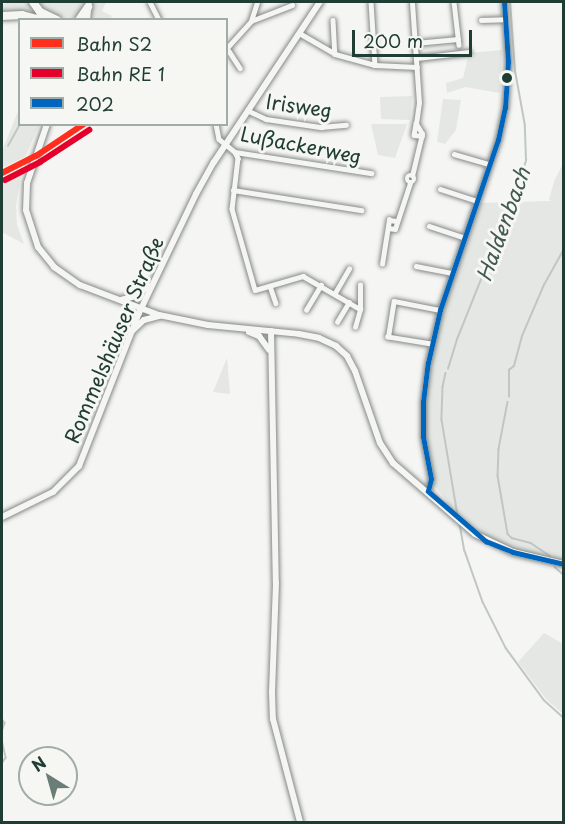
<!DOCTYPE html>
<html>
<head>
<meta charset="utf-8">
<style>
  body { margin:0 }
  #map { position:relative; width:565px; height:824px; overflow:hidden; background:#f5f5f3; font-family:"Playpen Sans",sans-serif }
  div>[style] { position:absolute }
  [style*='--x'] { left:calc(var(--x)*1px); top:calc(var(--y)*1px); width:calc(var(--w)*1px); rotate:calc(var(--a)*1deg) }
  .built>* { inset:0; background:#e5e7e4 }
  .green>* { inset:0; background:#e4e7e3 }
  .stream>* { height:1.5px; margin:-0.75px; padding:0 0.75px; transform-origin:0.75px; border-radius:0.75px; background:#c0c7c3 }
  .roads { filter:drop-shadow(0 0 2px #858a88) drop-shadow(0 0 2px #858a88) }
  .street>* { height:4.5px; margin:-2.25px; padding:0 2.25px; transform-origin:2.25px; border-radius:2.25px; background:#f5f5f3 }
  .street>.ring { margin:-2.25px; padding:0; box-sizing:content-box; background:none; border:4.5px solid #f5f5f3; border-radius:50% }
  .secondary>* { height:6px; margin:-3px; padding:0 3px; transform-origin:3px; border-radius:3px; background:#f5f5f3 }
  .highway>* { height:8px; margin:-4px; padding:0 4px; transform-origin:4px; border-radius:4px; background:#f5f5f3 }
  .bus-1>* { height:4.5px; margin:-2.25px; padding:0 2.25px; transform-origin:2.25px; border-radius:2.25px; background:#0065bd }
  .rail-1>* { height:6px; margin:-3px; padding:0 3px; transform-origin:3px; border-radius:3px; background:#ff2e1d }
  .rail-2>* { height:6px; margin:-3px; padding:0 3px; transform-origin:3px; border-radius:3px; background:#e4002b }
  .dots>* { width:16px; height:16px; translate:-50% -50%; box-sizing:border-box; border:3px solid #f6f6f2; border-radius:50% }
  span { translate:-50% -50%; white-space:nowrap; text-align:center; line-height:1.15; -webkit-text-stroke:6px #f6f6f2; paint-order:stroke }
  .street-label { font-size:20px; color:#1f3d34 }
  .water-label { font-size:21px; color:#425a52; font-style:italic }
  .frame { position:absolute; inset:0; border:3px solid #1f3d34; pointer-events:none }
  .legend { position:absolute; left:18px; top:18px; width:210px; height:108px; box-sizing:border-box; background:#f6f6f2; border:2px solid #a0aca6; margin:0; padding:8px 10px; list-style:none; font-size:18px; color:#1f3d34 }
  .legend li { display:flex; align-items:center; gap:12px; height:30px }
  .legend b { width:30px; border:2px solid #a0aca6 }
  .north { position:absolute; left:18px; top:746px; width:60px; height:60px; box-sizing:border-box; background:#f6f6f2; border:2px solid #a0aca6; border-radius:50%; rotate:323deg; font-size:16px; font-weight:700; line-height:24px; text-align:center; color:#1f3d34 }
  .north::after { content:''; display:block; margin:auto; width:21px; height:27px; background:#6a7d77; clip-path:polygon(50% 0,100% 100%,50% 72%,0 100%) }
  .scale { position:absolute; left:352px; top:30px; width:120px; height:27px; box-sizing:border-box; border:3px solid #1f3d34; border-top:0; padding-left:8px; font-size:18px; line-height:21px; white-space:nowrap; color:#1f3d34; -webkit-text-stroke:4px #f6f6f2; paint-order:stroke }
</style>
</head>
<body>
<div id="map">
  <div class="built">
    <div style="clip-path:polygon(443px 99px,461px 100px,456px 130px,445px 144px,437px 142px)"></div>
    <div style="clip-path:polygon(371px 124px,407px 124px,395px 158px,378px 155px)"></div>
  </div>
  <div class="green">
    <div style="clip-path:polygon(7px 2px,31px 2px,46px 19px,32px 15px,2px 14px,2px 6px)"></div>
    <div style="clip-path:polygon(35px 2px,84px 2px,82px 9px,73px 20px,62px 19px,46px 13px)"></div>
    <div style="clip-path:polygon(92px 2px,106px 2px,102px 11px,112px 16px,110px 19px,91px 20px)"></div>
    <div style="clip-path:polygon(502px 50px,500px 93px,465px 87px,447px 93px,446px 83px,463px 78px,469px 53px)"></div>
    <div style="clip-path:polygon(412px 96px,410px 120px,381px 119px,380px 97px)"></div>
    <div style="clip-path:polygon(19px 109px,20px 124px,39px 125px,25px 157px,2px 168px,2px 151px)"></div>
    <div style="clip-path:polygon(563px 164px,563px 563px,513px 550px,476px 533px,446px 506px,446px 500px,434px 485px,424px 436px,424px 401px,440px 316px,479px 203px,551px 201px,549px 199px,555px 179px)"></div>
    <div style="clip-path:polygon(21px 173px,16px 206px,17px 225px,24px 244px,2px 232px,2px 183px)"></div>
    <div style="clip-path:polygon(227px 358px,230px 394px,213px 392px)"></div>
    <div style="clip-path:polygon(544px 633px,563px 644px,563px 714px,546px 699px,518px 662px)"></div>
  </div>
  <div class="stream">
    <div style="--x:8;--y:146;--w:25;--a:-61"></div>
    <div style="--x:448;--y:369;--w:34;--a:-73"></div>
    <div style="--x:458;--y:337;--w:162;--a:-68.2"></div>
    <div style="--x:518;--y:187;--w:28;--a:-73"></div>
    <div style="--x:526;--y:160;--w:34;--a:-92"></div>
    <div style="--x:525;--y:126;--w:56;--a:-100.3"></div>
    <div style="--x:515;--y:71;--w:69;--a:-94.1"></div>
    <div style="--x:446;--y:373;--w:14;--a:102"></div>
    <div style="--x:443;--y:387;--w:33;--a:92"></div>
    <div style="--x:442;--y:420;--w:97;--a:80.5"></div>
    <div style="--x:509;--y:397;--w:27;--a:-90"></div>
    <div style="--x:509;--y:370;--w:6;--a:-39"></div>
    <div style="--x:514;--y:366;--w:31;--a:-75"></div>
    <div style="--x:522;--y:336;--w:56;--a:-66.7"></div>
    <div style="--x:544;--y:285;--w:41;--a:-60.9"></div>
    <div style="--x:508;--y:402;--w:48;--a:100.8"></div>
    <div style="--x:499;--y:449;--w:27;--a:92"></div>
    <div style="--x:498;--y:476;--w:59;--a:80.2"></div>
    <div style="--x:508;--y:534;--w:6;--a:45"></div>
    <div style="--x:512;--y:538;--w:20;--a:15"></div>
    <div style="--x:531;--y:543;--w:23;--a:34"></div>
    <div style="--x:460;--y:524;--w:27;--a:80"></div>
    <div style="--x:465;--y:551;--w:54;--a:70.6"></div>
    <div style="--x:483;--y:602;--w:51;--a:63.4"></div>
    <div style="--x:506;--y:648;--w:64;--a:53.8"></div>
    <div style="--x:544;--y:700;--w:27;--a:42"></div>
    <div style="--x:555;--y:567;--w:12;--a:42"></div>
    <div style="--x:2;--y:719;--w:5;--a:53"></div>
    <div style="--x:5;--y:723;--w:9;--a:108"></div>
    <div style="--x:2;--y:740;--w:18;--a:77"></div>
    <div style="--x:6;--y:758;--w:7;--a:124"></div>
  </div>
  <div class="roads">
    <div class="street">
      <div style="--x:150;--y:2;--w:20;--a:63"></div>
      <div style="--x:371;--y:2;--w:63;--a:86.4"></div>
      <div style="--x:454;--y:2;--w:43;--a:83.4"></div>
      <div style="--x:333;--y:20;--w:34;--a:87"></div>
      <div style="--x:481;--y:20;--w:24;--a:-2"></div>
      <div style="--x:251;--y:21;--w:44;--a:-21.3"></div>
      <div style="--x:301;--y:34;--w:39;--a:30"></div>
      <div style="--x:335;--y:54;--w:41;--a:15.4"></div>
      <div style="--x:375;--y:65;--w:42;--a:2.7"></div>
      <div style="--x:415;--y:43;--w:43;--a:-5.3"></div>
      <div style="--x:227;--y:48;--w:24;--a:57"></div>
      <div style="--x:226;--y:49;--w:38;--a:-48"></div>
      <div style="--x:251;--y:21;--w:20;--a:-72"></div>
      <div style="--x:417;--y:58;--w:52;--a:-6.6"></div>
      <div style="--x:249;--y:111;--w:19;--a:25"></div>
      <div style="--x:266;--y:119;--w:56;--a:8.3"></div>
      <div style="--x:321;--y:127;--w:25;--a:-5"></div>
      <div style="--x:216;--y:124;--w:15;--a:79"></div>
      <div style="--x:219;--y:139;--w:21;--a:39"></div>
      <div style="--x:235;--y:152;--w:138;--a:8.8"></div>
      <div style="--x:416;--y:124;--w:11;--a:100"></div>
      <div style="--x:414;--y:135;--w:8;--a:7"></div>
      <div style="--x:235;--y:152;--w:7;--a:63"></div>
      <div style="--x:238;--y:158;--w:51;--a:96.7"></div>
      <div style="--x:232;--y:209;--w:84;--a:74.1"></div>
      <div style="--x:255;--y:290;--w:50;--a:-16.3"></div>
      <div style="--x:303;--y:276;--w:66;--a:30.1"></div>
      <div style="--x:454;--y:154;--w:36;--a:16"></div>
      <div class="ring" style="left:407.5px;top:175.5px;width:2.5px;height:2.5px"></div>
      <div style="--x:412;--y:176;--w:43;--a:-76.6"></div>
      <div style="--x:422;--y:134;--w:12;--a:-121"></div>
      <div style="--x:416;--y:124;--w:21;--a:-82"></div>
      <div style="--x:419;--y:103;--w:101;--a:-94"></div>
      <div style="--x:440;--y:189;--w:39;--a:18"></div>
      <div style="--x:233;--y:190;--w:130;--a:8.9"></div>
      <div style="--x:429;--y:226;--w:36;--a:18"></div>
      <div style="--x:388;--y:228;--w:7;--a:8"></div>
      <div style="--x:395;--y:229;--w:48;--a:-71.9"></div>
      <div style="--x:382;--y:264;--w:45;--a:-81"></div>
      <div style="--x:389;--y:220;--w:7;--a:8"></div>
      <div style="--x:416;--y:266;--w:37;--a:11"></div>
      <div style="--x:270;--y:286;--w:18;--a:71"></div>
      <div style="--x:335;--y:293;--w:28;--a:-60"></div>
      <div style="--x:306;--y:310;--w:29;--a:-59"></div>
      <div style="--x:337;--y:322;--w:23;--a:-59"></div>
      <div style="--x:355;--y:327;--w:19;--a:-74"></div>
      <div style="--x:360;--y:309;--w:24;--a:-90"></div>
      <div style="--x:431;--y:344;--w:44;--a:-170.8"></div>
      <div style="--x:388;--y:337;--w:36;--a:-81"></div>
      <div style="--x:394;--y:301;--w:47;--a:11.1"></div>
      <div style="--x:428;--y:491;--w:12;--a:-76"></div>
      <div style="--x:431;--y:479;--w:43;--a:-100.8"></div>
      <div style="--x:423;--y:437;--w:35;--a:-90"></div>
      <div style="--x:423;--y:402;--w:39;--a:-83"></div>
      <div style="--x:428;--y:363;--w:54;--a:-77.2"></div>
      <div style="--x:440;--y:310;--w:180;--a:-71.2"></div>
      <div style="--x:498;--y:140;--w:33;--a:-78"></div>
      <div style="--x:505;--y:108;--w:46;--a:-86.3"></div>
      <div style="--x:508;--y:62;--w:60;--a:-93.8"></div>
    </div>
    <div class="secondary">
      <div style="--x:87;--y:20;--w:18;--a:-84"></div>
      <div style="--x:47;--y:124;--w:62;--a:108.7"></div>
      <div style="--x:27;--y:183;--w:27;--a:92"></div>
      <div style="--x:26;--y:210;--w:39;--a:72"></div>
      <div style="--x:38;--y:247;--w:26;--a:51"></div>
      <div style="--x:54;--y:267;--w:32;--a:35"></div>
      <div style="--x:80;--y:285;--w:85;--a:20.8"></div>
      <div style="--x:159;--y:315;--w:50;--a:11.5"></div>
      <div style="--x:208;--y:325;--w:91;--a:5.6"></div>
      <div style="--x:299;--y:334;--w:20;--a:11"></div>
      <div style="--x:319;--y:338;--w:19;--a:25"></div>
      <div style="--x:336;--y:346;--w:15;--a:42"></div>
      <div style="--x:347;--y:356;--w:17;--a:62"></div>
      <div style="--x:355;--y:371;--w:76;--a:70.9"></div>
      <div style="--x:380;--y:443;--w:24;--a:57"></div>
      <div style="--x:393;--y:463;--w:108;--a:40.9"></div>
      <div style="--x:475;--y:534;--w:42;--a:25.3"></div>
      <div style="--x:513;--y:552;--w:52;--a:13.2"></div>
      <div style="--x:121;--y:300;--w:16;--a:-15"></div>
      <div style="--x:136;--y:296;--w:16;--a:-38"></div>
      <div style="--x:132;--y:331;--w:16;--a:-43"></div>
      <div style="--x:144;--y:320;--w:16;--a:-15"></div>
      <div style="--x:271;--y:331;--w:252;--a:88.9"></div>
      <div style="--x:276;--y:583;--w:110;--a:92.1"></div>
      <div style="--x:272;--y:693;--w:26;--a:88"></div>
      <div style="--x:273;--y:719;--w:106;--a:75.3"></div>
      <div style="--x:249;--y:332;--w:11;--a:22"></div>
      <div style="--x:259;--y:336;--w:17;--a:54"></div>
      <div style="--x:2;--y:517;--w:57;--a:-26.1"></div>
      <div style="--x:53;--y:492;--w:37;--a:-45"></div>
      <div style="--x:79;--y:466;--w:164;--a:-68.6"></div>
      <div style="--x:139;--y:313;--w:132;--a:-64.4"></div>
      <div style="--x:196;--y:194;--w:37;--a:-61"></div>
      <div style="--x:214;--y:162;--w:192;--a:-56.5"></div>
    </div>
    <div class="highway">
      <div style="--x:33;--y:2;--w:12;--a:55"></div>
      <div style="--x:40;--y:12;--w:19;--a:25"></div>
      <div style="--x:2;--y:16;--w:20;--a:-3"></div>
      <div style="--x:22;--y:15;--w:20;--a:15"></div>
      <div style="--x:79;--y:20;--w:16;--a:-55"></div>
    </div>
  </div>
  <div class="bus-1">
    <div style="--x:428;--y:491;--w:12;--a:-76"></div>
    <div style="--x:431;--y:479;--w:43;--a:-100.8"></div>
    <div style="--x:423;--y:437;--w:35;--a:-90"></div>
    <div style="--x:423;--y:402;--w:39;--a:-83"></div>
    <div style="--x:428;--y:363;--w:54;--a:-77.2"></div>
    <div style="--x:440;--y:310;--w:180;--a:-71.2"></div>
    <div style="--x:498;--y:140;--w:33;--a:-78"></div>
    <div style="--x:505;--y:108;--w:46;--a:-86.3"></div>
    <div style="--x:508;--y:62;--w:60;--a:-93.8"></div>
    <div style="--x:428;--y:491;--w:77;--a:40.8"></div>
    <div style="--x:486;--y:541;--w:29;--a:22"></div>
    <div style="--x:513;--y:552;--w:52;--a:13.2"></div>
  </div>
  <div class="rail-1">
    <div style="--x:2;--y:173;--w:38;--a:-27"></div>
    <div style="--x:36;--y:156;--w:58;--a:-33.7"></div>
  </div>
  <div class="rail-2">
    <div style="--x:5;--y:180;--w:39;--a:-27"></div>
    <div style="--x:40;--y:162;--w:59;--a:-33.1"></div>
  </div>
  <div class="dots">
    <div style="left:507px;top:78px;background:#1f3d34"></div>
  </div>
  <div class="street-label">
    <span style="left:299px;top:106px;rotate:8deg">Irisweg</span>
    <span style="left:301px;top:145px;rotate:11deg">Lußackerweg</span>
    <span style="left:114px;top:340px;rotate:-67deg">Rommelshäuser Straße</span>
  </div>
  <div class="water-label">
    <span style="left:502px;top:224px;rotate:-70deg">Haldenbach</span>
  </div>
  <div class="frame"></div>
  <ul class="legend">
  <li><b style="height:8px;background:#ff2e1d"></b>Bahn S2</li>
  <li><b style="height:8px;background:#e4002b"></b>Bahn RE 1</li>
  <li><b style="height:8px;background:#0065bd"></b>202</li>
  </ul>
  <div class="north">N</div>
  <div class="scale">200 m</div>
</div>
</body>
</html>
